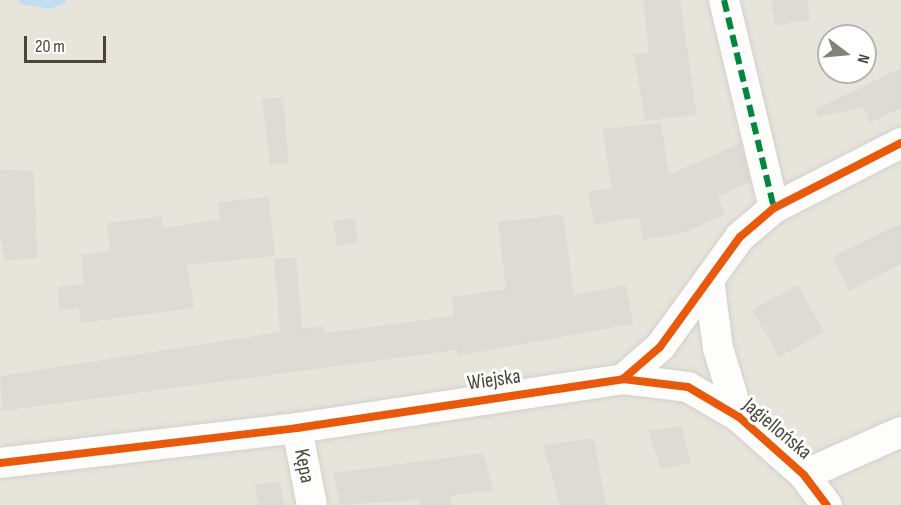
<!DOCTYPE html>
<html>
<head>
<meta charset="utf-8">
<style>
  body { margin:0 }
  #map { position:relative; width:901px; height:505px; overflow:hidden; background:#f4f2ee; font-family:"Sofia Sans Condensed",sans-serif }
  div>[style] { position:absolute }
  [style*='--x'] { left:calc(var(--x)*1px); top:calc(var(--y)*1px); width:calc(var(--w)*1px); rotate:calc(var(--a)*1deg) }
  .residential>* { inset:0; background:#e7e4dc }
  .stream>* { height:8px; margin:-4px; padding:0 4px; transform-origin:4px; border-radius:4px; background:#c0ddf1 }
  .building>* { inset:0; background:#dedbd6 }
  .roads { filter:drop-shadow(0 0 2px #d2d0cb) drop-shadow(0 0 2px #d2d0cb) }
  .street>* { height:30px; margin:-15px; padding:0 15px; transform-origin:15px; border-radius:15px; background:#fdfdfc }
  .quiet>* { height:6px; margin-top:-3px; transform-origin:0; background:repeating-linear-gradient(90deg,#00873e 0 12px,transparent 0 18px) }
  .cycleway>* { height:8px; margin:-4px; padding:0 4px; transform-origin:4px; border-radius:4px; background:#e8590c }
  span { translate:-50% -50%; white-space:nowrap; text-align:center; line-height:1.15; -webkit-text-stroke:6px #fff; paint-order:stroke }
  .street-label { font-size:21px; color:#4b4439 }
  .north { position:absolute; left:817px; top:24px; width:60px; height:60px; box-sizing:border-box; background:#fff; border:2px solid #b7b4b0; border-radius:50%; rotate:106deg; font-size:16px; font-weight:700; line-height:24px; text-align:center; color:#4b4439 }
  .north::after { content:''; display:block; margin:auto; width:21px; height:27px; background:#868178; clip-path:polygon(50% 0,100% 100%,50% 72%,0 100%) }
  .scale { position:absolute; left:24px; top:36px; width:82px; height:27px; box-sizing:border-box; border:3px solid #4b4439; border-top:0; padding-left:8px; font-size:18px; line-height:21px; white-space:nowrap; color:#4b4439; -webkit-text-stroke:4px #fff; paint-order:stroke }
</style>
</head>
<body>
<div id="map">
  <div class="residential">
    <div style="clip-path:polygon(evenodd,0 0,901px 0,901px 505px,0 505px,0 0,829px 36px,865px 36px,865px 72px,829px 72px,829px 36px)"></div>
  </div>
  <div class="stream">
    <div style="--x:23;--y:0;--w:25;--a:11"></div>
    <div style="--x:48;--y:5;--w:15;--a:-20"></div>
  </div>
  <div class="building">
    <div style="clip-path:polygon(643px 0,680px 0,697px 115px,645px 121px,634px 54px,649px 53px)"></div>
    <div style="clip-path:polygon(771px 0,807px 0,810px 20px,775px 26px)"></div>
    <div style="clip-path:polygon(901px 68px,901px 108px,870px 123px,864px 107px,818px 117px,816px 109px)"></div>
    <div style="clip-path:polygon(283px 97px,289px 163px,270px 165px,262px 99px)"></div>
    <div style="clip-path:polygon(661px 123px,669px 175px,741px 143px,750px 182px,718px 197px,725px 215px,682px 233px,643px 240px,639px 217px,594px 225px,588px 192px,611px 188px,603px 129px)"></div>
    <div style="clip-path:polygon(16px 169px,34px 172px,37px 258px,5px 261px,0 237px,0 170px)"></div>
    <div style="clip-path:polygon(269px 197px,275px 256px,187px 265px,194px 308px,80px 323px,79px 308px,60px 310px,57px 287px,84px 284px,81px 255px,110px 251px,107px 223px,162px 216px,163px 228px,220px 219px,218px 202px)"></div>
    <div style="clip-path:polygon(563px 214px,574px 295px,626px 285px,633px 324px,458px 356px,457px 350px,2px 411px,0 376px,280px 332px,274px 259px,296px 257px,302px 329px,324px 326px,325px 333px,454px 316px,452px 297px,506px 289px,498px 222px)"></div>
    <div style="clip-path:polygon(355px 218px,358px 243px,337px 246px,333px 221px)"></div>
    <div style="clip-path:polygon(901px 223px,901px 264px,849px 291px,832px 257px)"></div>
    <div style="clip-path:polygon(798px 285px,824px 332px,779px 357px,752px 310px)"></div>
    <div style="clip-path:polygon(682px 426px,691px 463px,661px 469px,648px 431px)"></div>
    <div style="clip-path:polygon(594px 438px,606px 505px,560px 505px,543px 445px)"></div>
    <div style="clip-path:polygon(483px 453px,493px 490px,450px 496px,452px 505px,420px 505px,419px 500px,340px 505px,333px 473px)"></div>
    <div style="clip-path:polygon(280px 481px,284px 505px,258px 505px,254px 485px)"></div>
  </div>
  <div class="roads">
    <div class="street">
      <div style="--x:724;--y:0;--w:214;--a:76.5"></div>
      <div style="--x:709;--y:280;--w:69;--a:82.5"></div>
      <div style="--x:718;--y:348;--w:72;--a:73.1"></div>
      <div style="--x:623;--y:379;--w:65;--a:7"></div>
      <div style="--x:688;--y:387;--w:59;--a:30.5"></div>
      <div style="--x:739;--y:417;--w:87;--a:41.7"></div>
      <div style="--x:804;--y:475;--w:38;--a:53"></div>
      <div style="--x:297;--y:428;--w:78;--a:79"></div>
      <div style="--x:0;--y:463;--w:299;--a:-6.7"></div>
      <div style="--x:297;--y:428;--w:330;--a:-8.5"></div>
      <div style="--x:623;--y:379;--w:49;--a:-40.9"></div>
      <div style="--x:660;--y:347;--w:136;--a:-54"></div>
      <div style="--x:740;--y:237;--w:45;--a:-40.5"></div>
      <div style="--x:774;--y:208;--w:143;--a:-27.1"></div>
      <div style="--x:804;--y:475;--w:106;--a:-23.9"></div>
    </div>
  </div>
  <div class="quiet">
    <div style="--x:724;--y:0;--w:214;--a:76.5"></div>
  </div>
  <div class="cycleway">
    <div style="--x:623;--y:379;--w:65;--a:7"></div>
    <div style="--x:688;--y:387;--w:59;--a:30.5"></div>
    <div style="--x:739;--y:417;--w:87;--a:41.7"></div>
    <div style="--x:804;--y:475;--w:38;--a:53"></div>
    <div style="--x:0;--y:463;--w:299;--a:-6.7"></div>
    <div style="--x:297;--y:428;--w:330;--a:-8.5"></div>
    <div style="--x:623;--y:379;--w:49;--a:-40.9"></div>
    <div style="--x:660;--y:347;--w:136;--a:-54"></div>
    <div style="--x:740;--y:237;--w:45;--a:-40.5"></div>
    <div style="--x:774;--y:208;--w:143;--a:-27.1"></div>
  </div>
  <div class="street-label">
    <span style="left:494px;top:380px;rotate:-8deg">Wiejska</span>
    <span style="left:777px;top:429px;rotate:40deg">Jagiellońska</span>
    <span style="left:304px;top:466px;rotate:79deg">Kępa</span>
  </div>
  <div class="north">N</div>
  <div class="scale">20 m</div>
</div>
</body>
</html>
